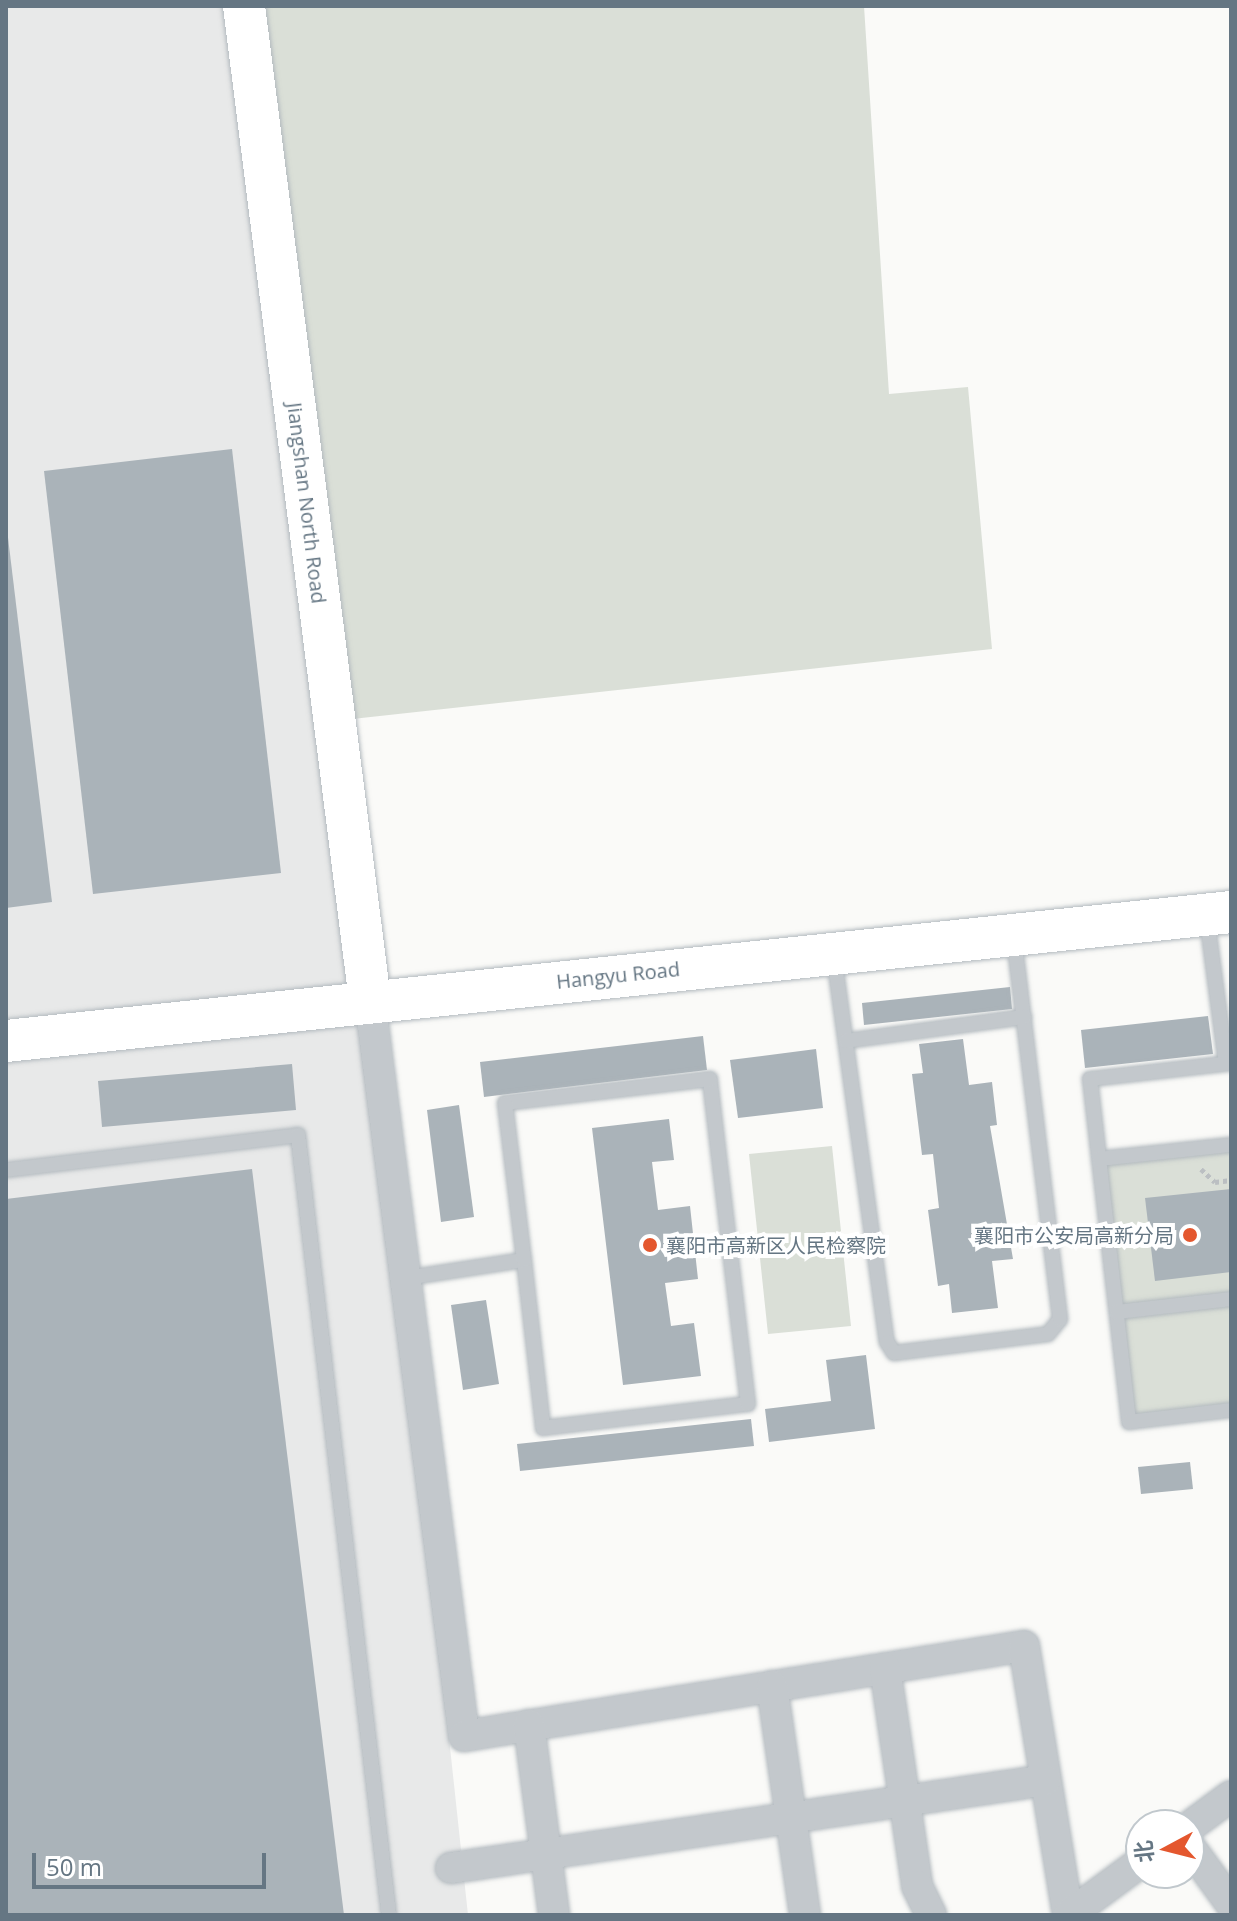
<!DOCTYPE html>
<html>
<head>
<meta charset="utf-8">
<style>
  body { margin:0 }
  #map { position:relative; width:1237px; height:1921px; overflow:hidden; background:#fafaf8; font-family:"Open Sans","Noto Sans SC",sans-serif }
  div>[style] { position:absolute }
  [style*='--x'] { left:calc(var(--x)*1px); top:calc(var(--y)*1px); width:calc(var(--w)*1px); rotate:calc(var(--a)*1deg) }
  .built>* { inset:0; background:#e8e9e9 }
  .green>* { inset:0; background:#dadfd7 }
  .building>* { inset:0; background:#aab3b9 }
  .path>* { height:5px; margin-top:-2.5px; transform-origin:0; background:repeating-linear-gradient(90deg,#bbbfc2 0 4px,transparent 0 8px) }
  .roads { filter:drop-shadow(0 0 2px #b3babf) drop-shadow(0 0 2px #b3babf) }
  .lane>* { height:14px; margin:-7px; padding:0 7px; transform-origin:7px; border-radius:7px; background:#c3c8cc }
  .street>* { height:30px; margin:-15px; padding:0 15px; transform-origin:15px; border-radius:15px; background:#c3c8cc }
  .secondary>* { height:42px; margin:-21px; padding:0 21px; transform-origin:21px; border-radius:21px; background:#fff }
  .dots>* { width:22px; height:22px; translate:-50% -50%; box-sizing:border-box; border:4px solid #fff; border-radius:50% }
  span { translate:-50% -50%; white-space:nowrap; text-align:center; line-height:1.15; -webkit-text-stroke:8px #fff; paint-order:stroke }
  .street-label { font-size:20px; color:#657683 }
  .poi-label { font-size:20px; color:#657683 }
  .right { translate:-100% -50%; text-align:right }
  .left { translate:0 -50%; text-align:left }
  .frame { position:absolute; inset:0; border:8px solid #657683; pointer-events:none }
  .north { position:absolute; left:1125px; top:1809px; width:80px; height:80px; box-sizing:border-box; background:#fff; border:2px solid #c1c8cd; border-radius:50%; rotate:263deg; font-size:22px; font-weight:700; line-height:32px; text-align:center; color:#657683 }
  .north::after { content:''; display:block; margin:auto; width:28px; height:36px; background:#e4572e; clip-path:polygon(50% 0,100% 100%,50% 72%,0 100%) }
  .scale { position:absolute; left:32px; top:1853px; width:234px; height:36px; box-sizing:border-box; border:4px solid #657683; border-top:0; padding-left:10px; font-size:24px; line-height:28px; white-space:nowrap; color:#657683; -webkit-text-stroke:6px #fff; paint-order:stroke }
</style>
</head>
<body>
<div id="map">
  <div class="built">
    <div style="clip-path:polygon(6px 6px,244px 6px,370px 1001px,468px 1915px,6px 1915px)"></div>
  </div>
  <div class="green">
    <div style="clip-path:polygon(244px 6px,864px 6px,889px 394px,968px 387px,992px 649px,334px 721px)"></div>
    <div style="clip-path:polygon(1231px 1145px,1231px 1410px,1129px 1422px,1099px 1159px)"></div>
    <div style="clip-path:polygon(832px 1146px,851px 1326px,768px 1334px,749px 1154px)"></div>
  </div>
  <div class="building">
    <div style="clip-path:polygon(232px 449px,281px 873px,93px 894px,44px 471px)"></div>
    <div style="clip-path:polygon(6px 521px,52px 902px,6px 908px)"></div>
    <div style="clip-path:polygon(1010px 987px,1012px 1009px,864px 1025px,862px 1003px)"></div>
    <div style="clip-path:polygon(1208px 1016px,1213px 1054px,1085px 1068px,1081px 1030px)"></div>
    <div style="clip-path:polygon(703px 1036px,707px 1070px,484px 1097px,480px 1062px)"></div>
    <div style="clip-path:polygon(963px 1039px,969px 1085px,992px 1082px,997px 1125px,990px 1126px,1013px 1259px,992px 1261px,998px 1308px,952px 1313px,949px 1284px,938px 1286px,928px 1210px,939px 1208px,933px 1154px,922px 1155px,912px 1074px,923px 1073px,919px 1044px)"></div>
    <div style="clip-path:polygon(816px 1049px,823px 1108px,738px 1118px,730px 1060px)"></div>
    <div style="clip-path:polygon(292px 1064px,296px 1110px,102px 1127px,98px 1081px)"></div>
    <div style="clip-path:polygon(459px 1105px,474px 1217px,441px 1222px,427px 1110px)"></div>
    <div style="clip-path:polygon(669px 1119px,674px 1160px,652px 1162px,658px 1210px,690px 1206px,698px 1279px,665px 1283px,671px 1326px,694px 1323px,701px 1376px,623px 1385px,592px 1128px)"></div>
    <div style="clip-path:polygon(252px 1169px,344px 1915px,6px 1915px,6px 1199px)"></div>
    <div style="clip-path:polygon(1231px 1189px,1231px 1272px,1155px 1281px,1145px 1198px)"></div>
    <div style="clip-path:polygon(486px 1300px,499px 1384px,463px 1390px,451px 1305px)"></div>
    <div style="clip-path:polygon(866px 1355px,875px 1429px,769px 1442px,765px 1409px,831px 1401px,826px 1360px)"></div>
    <div style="clip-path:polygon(751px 1419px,754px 1446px,520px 1471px,517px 1444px)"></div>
    <div style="clip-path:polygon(1190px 1462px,1193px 1489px,1141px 1494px,1138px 1467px)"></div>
  </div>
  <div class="path">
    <div style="--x:1201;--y:1169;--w:19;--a:43"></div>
    <div style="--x:1215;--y:1182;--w:16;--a:-7"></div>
  </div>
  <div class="roads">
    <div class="lane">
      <div style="--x:1207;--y:919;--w:145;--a:82.5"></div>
      <div style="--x:834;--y:957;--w:389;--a:82.2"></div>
      <div style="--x:887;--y:1342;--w:13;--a:58"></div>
      <div style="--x:894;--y:1353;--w:155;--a:-7"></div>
      <div style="--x:1048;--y:1334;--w:19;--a:-51"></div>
      <div style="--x:1060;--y:1319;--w:384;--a:-96.9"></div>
      <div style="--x:846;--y:1041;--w:180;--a:-7.7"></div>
      <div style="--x:1231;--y:1063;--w:142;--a:173.5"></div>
      <div style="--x:1090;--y:1079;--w:345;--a:83.5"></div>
      <div style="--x:1129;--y:1422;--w:103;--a:-6.7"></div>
      <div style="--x:1099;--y:1159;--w:133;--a:-6.1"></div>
      <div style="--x:6;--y:1170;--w:294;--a:-6.8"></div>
      <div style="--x:298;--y:1135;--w:785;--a:83.35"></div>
      <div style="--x:406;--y:1278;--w:119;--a:-8.7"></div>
      <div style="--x:524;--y:1260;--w:169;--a:83.5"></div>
      <div style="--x:543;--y:1428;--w:206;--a:-6.7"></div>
      <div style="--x:748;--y:1404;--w:327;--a:-96.7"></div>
      <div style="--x:710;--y:1079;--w:206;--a:173.3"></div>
      <div style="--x:505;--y:1103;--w:158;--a:83.1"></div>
      <div style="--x:1117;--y:1312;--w:115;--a:-6.5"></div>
    </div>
    <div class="street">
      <div style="--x:370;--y:1001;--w:741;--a:82.71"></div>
      <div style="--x:464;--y:1736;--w:567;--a:-9.13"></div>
      <div style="--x:1024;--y:1646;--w:273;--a:80.7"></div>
      <div style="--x:885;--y:1668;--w:220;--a:81.6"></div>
      <div style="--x:917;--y:1886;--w:32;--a:64"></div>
      <div style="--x:772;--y:1686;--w:231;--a:81.8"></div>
      <div style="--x:529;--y:1725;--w:192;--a:82.5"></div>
      <div style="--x:1189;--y:1827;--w:52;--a:-36.4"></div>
      <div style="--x:1189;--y:1846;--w:72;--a:54.1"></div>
      <div style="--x:451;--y:1868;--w:601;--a:-8.41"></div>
      <div style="--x:1069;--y:1915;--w:89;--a:-36.4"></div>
    </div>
    <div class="secondary">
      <div style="--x:244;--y:6;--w:1003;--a:82.78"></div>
      <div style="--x:6;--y:1041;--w:1232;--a:-6.01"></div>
    </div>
  </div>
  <div class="dots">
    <div style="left:1190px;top:1235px;background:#e4572e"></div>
    <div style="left:650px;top:1245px;background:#e4572e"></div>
  </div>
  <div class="street-label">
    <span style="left:307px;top:503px;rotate:83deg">Jiangshan North Road</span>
    <span style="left:618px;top:975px;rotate:-6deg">Hangyu Road</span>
  </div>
  <div class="poi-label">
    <span class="right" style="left:1174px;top:1235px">襄阳市公安局高新分局</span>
    <span class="left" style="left:666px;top:1245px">襄阳市高新区人民检察院</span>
  </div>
  <div class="frame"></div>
  <div class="north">北</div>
  <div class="scale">50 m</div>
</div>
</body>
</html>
